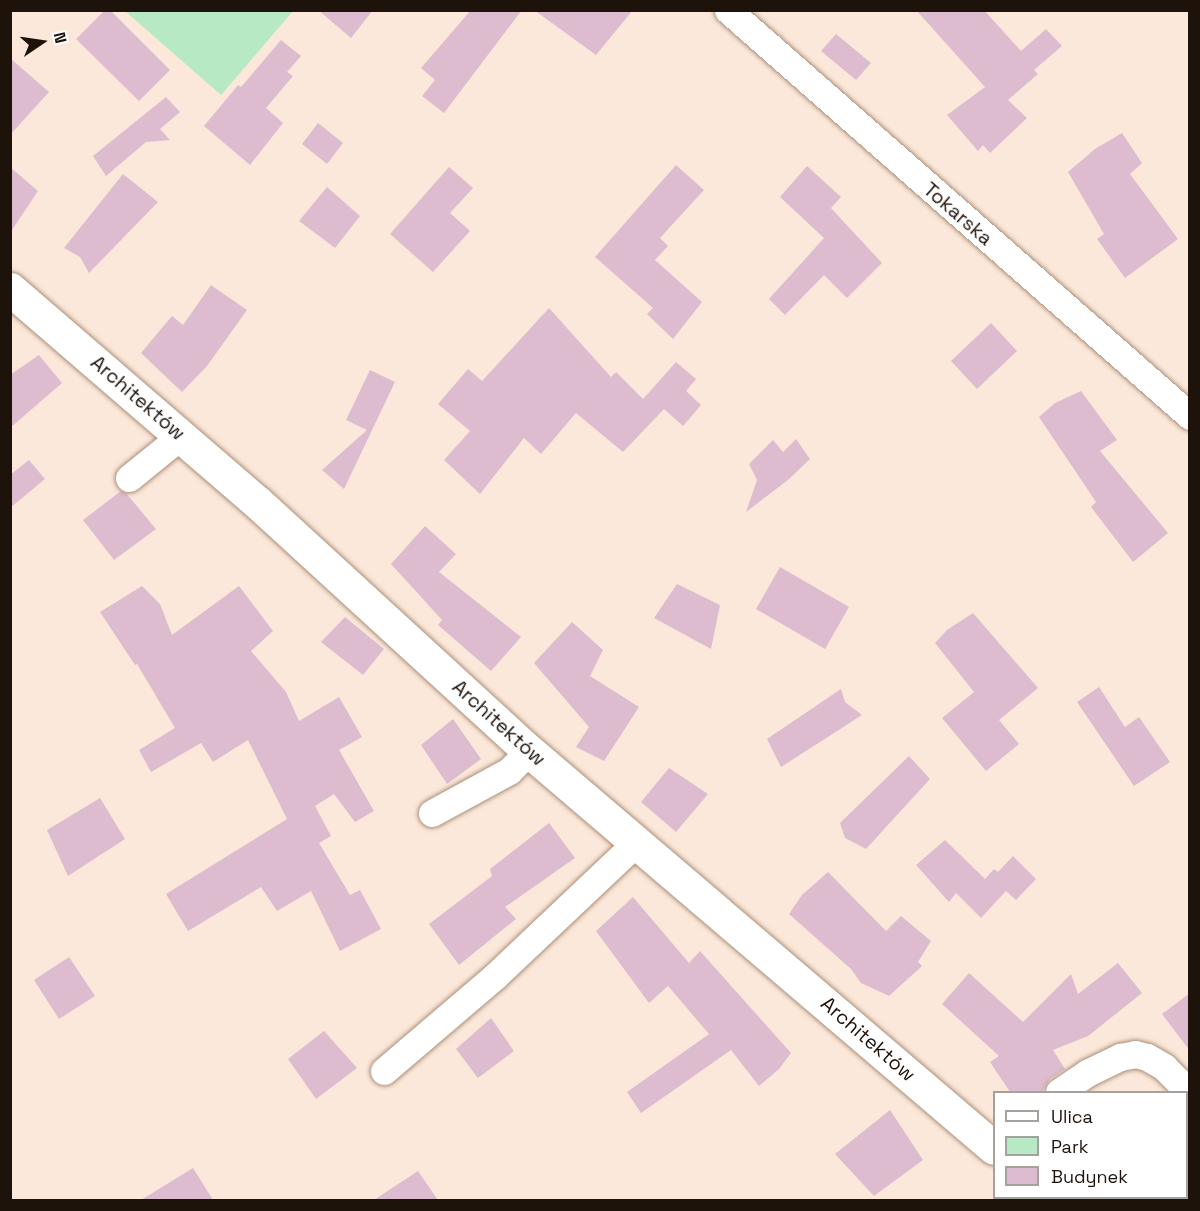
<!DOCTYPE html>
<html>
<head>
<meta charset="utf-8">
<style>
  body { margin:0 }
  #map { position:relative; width:1200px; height:1211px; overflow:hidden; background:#fbe8da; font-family:"Space Grotesk",sans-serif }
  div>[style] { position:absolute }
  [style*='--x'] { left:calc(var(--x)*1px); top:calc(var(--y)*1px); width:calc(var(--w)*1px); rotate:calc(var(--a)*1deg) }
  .green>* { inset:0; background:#b7e9c5 }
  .building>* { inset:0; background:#ddbcd0 }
  .roads { filter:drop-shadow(0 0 2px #ac8f79) drop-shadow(0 0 2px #ac8f79) }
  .street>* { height:27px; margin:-13.5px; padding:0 13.5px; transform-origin:13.5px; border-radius:13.5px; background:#fff }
  .secondary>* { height:33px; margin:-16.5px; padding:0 16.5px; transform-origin:16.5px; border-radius:16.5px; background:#fff }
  span { translate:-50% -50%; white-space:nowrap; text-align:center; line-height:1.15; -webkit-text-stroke:6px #fff; paint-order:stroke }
  .street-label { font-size:20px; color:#1e130b }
  .frame { position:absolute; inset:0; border:12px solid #1e130b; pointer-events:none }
  .legend { position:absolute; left:993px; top:1091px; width:195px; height:108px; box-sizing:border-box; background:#fff; border:2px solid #a5a19d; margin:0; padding:8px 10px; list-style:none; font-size:18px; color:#1e130b }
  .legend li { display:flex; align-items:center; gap:12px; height:30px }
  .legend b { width:30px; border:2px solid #a5a19d }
  .north { position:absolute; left:12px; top:12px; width:60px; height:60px; -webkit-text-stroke:4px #fff; paint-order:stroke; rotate:77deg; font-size:16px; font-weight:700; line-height:24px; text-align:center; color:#1e130b }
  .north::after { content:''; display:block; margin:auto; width:21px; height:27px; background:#1e130b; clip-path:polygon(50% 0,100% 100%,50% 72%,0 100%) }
</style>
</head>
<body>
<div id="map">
  <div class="green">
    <div style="clip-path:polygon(125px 11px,293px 11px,221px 95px)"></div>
  </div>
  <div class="building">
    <div style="clip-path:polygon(105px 10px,110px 10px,170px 70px,139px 101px,76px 39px)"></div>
    <div style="clip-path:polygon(318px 10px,373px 10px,351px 38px)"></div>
    <div style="clip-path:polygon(471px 10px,522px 10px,444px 113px,422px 96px,435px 80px,421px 68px)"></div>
    <div style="clip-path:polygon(534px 10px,633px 10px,596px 55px)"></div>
    <div style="clip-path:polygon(916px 10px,984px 10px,1021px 51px,1046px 29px,1062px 46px,1034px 70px,1038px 74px,1008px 100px,1027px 118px,990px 153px,983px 145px,978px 151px,947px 115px,985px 87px)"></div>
    <div style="clip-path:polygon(836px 34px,871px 63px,856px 80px,821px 51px)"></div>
    <div style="clip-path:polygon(281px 40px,301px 56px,287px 72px,293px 76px,266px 108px,283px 123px,250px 165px,204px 126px,238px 85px,241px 87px)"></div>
    <div style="clip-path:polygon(10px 58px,49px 92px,10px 135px)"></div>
    <div style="clip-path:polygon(166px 97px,180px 112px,160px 129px,170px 140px,146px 142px,106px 176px,93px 156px)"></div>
    <div style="clip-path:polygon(318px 123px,343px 143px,327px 164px,302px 144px)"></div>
    <div style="clip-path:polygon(1122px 133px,1142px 163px,1130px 174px,1178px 239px,1125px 278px,1097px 239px,1104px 234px,1068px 172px,1095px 149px)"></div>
    <div style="clip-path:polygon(676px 165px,704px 190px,660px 238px,668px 246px,655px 260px,702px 302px,673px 339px,647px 314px,653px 308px,595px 257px)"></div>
    <div style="clip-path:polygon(807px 166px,841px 197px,831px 208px,882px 263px,847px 298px,824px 275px,785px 315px,769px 299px,824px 238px,780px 197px)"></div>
    <div style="clip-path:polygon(10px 167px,38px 191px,10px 233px)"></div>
    <div style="clip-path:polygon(449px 167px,473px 188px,450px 213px,470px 231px,433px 272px,390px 234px)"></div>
    <div style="clip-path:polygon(123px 174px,158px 202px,89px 273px,80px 257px,64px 248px)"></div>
    <div style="clip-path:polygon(327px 187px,360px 216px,335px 248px,299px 221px)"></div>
    <div style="clip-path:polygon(211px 285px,247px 310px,207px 366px,182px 392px,141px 353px,172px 316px,183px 325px)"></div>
    <div style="clip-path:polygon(549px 308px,611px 377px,616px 372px,643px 399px,676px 362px,696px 379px,686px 391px,701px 405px,683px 426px,664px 409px,623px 452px,576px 413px,541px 454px,524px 438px,480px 494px,444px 460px,470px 431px,438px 404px,468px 369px,482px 381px)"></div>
    <div style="clip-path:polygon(991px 323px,1017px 351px,977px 389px,951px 361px)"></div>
    <div style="clip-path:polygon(39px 355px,62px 383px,10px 428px,10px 375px)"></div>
    <div style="clip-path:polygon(370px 370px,395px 382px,344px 489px,322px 470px,367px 430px,346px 420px)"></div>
    <div style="clip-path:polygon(1081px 391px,1117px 440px,1100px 451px,1168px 533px,1133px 562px,1091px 507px,1096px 502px,1039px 417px,1055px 403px)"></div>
    <div style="clip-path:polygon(796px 439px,810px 459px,788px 480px,746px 512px,757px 480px,749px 464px,773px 440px,783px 452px)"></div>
    <div style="clip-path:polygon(29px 460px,45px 479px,10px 508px,10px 475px)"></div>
    <div style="clip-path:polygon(121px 491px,126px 493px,156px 529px,114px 560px,83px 520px)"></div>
    <div style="clip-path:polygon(425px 526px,456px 554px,439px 572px,521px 637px,491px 671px,438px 625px,442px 620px,391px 564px)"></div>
    <div style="clip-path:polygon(780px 567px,849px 607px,825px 649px,756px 609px)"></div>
    <div style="clip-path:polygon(677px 584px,720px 605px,711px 649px,654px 618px)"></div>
    <div style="clip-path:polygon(142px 586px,160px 604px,172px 635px,239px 586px,273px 631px,251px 651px,286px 692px,299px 721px,339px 697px,362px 737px,339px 750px,374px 811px,355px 822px,334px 794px,315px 806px,331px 836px,319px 843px,350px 895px,360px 890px,381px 929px,340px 951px,311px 891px,277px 911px,261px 887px,188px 931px,166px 894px,287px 819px,248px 740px,213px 762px,201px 743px,151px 772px,139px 750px,175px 728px,137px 664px,135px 665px,100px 612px)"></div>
    <div style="clip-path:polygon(973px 613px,1038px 688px,999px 720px,1019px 744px,986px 771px,942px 718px,974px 692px,935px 643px,947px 630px)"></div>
    <div style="clip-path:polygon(345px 617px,384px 649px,363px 675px,321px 642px)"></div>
    <div style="clip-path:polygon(572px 622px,603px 650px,590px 676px,639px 707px,604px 761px,576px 747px,589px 727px,534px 663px)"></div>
    <div style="clip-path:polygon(1099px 687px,1125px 727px,1139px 717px,1170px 762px,1134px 786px,1077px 702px)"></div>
    <div style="clip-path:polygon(841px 689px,845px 702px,862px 715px,781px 767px,767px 739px)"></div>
    <div style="clip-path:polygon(453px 719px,481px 759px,447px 784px,421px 745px)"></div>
    <div style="clip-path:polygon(909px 756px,930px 779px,866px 849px,845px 838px,840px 823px)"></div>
    <div style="clip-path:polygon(669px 768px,708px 794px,676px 832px,641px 802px)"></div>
    <div style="clip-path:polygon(100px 798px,125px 839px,68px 876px,47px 830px)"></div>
    <div style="clip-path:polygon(549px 823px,575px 858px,505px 907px,516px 919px,459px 965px,429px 924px,492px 876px,490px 869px)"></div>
    <div style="clip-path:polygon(945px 840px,985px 879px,994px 869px,998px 872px,1013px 856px,1036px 879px,1016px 900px,1006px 891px,981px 918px,956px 893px,949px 902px,916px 865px)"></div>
    <div style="clip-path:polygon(828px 872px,886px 931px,901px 916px,931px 941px,918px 962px,922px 966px,889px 996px,861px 983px,851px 969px,789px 914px,802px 895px)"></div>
    <div style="clip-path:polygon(633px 897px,689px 963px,700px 951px,791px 1053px,779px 1069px,759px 1086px,731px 1050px,641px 1113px,627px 1092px,709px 1034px,668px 986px,649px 1003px,596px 931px)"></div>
    <div style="clip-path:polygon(69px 957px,95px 996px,59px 1019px,34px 980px)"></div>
    <div style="clip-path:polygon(1118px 963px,1142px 993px,1088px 1036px,1053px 1050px,1065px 1069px,1050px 1079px,1042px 1092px,1010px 1092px,990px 1062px,999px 1056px,942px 1004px,969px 973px,1023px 1022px,1071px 974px,1078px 994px)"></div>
    <div style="clip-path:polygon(1190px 993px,1190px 1051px,1162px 1014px)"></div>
    <div style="clip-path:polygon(491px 1018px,514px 1051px,478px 1078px,456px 1049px)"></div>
    <div style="clip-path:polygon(324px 1031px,357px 1068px,316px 1099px,288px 1059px)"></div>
    <div style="clip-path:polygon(890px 1110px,923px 1160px,874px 1196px,835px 1154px)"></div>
    <div style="clip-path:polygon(193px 1168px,213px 1200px,141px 1200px)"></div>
    <div style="clip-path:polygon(418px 1171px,438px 1200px,374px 1200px)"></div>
  </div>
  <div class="roads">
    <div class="street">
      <div style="--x:728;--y:10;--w:615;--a:41.31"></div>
      <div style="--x:129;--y:478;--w:68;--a:-39.1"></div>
      <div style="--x:432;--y:813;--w:88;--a:-28.6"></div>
      <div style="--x:509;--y:771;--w:28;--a:-45"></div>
      <div style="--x:384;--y:1071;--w:145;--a:-40.5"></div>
      <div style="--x:494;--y:977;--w:197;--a:-43.4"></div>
      <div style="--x:1059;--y:1092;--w:34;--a:-34"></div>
      <div style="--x:1087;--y:1073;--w:37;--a:-26"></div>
      <div style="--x:1120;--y:1057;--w:15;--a:-11"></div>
      <div style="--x:1135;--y:1054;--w:12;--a:14"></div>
      <div style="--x:1147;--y:1057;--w:20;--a:30"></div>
      <div style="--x:1164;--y:1067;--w:37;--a:45"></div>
    </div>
    <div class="secondary">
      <div style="--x:10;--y:289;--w:326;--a:40.8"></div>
      <div style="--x:257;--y:502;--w:369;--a:42.5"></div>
      <div style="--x:529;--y:751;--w:611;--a:40.49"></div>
      <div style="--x:1052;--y:1198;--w:4;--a:34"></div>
    </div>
  </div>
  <div class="street-label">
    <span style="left:958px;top:214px;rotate:41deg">Tokarska</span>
    <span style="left:138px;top:398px;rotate:41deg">Architektów</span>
    <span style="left:499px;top:723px;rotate:42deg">Architektów</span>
    <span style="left:868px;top:1039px;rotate:41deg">Architektów</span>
  </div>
  <div class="frame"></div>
  <ul class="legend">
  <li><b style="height:8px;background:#fff"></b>Ulica</li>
  <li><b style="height:16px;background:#b7e9c5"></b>Park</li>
  <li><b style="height:16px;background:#ddbcd0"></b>Budynek</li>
  </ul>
  <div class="north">N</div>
</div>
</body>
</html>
